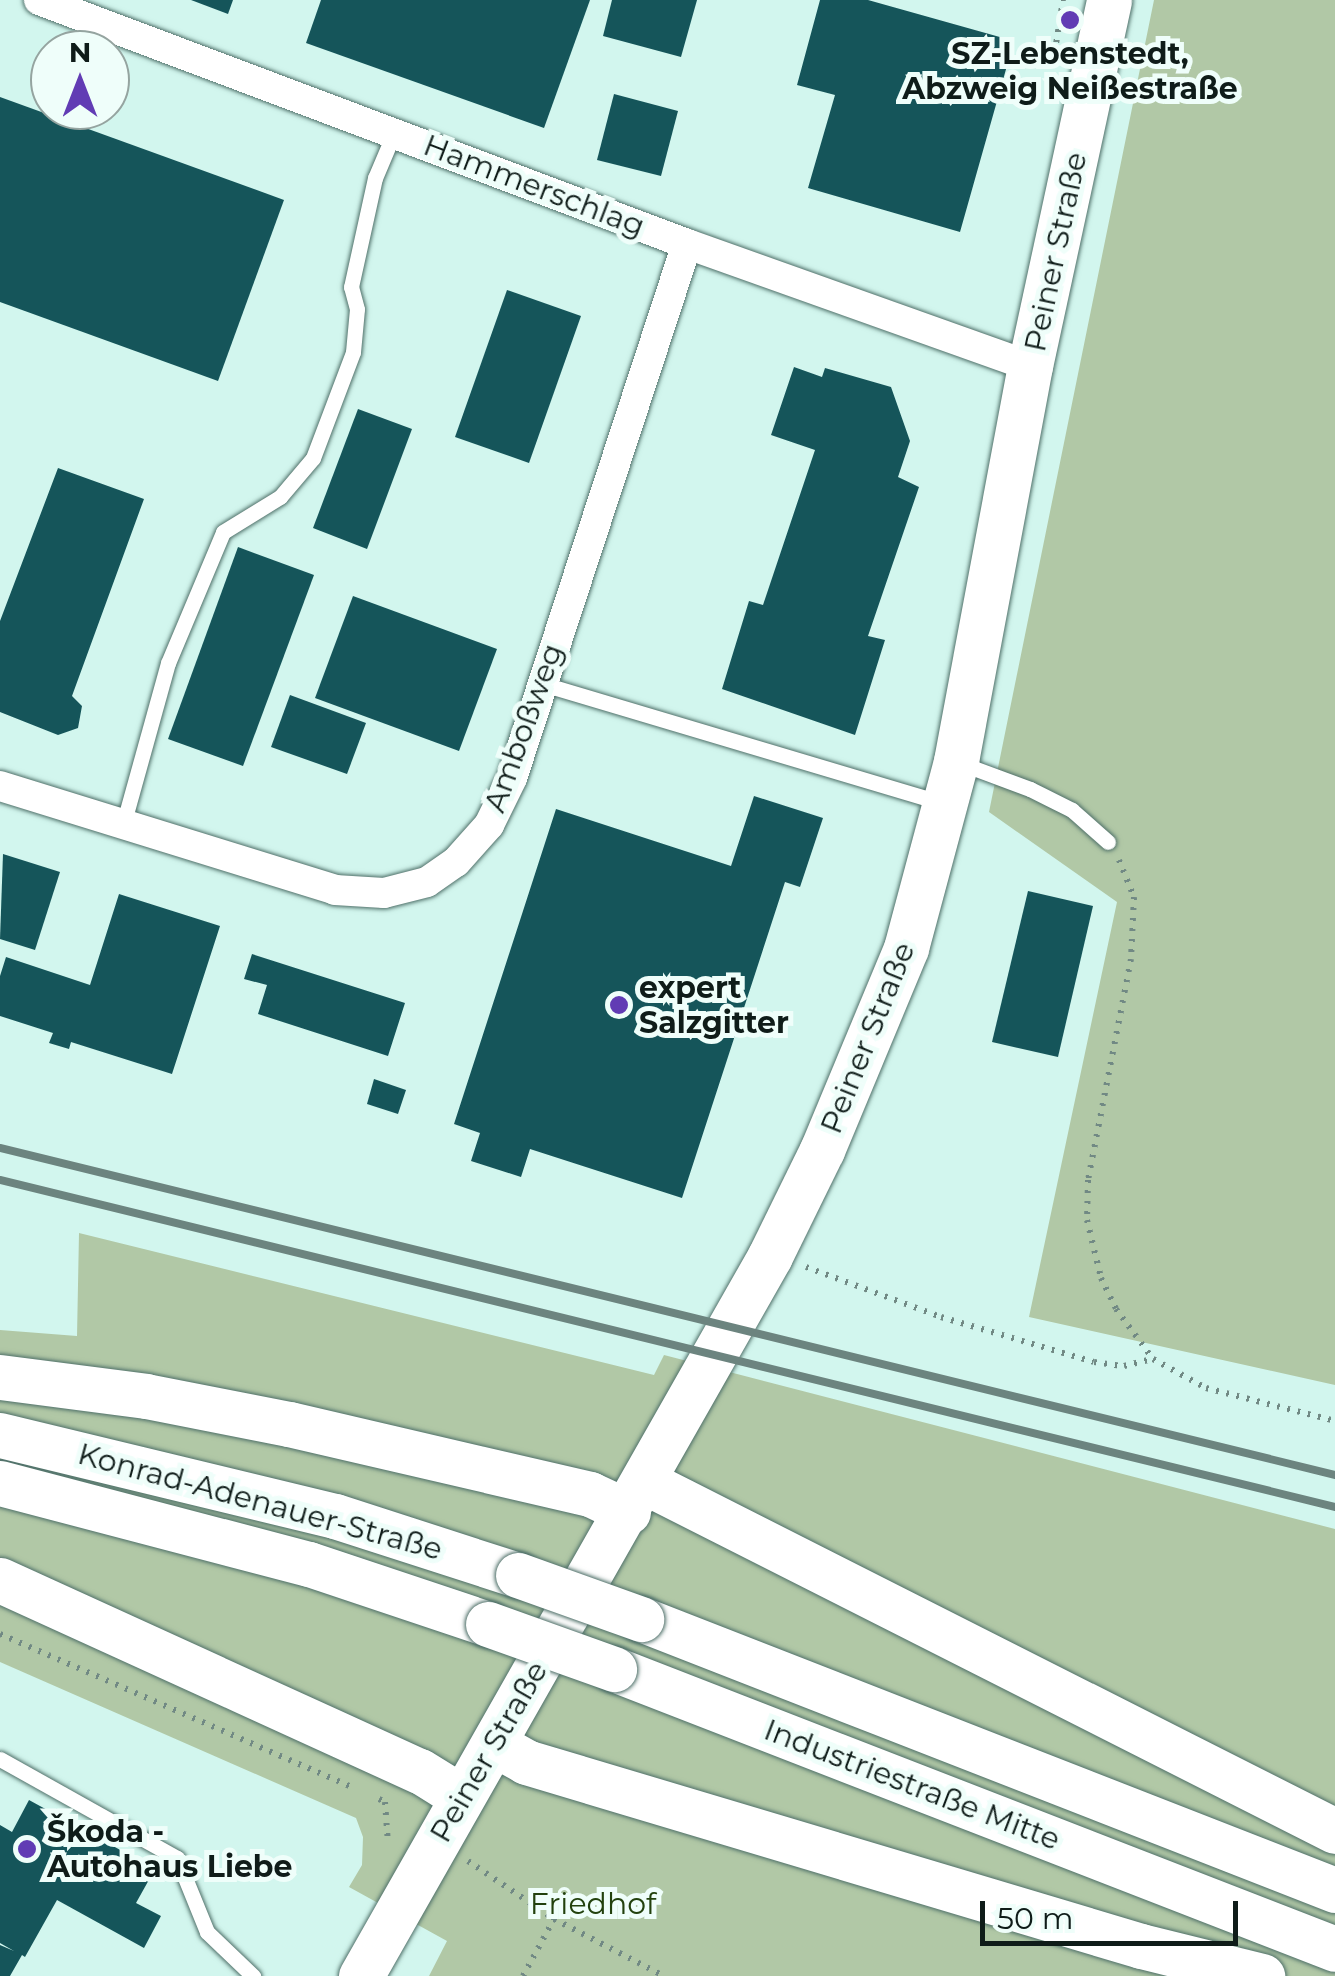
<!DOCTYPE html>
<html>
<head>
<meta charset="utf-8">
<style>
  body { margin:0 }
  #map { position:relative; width:1335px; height:1976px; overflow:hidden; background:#d2f6ee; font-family:Montserrat,sans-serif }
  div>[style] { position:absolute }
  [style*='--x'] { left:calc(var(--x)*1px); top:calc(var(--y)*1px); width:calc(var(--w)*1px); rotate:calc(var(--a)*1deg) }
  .green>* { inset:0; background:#b1c8a6 }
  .building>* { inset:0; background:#15555a }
  .path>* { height:6px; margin-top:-3px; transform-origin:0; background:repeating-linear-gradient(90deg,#718984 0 2.5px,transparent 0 10.5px) }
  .roads { filter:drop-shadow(0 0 2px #4f7069) drop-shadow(0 0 2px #4f7069) }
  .lane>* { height:15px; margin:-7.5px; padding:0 7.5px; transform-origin:7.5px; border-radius:7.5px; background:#fff }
  .street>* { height:30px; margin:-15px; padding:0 15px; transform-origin:15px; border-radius:15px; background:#fff }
  .secondary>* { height:45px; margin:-22.5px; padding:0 22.5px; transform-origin:22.5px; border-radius:22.5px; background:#fff }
  .rail>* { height:8px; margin:-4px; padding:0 4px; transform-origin:4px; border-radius:4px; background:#6c847f }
  .bridges { filter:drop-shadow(0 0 2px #4f7069) drop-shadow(0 0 2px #4f7069) }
  .secondary-bridge>* { height:45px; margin:-22.5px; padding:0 22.5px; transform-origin:22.5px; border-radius:22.5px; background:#fff }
  .dots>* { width:28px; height:28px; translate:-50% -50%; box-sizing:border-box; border:5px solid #effefa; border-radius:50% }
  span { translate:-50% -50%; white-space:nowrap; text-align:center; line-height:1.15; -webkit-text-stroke:10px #effefa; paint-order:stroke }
  .poi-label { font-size:30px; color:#0f1c19; font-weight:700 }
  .left { translate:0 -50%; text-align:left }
  .street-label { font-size:30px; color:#0f1c19 }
  .park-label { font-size:30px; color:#22410d }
  .north { position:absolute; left:30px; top:30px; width:100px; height:100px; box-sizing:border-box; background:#effefa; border:2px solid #95a4a0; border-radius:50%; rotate:0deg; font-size:28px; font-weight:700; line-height:40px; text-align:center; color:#0f1c19 }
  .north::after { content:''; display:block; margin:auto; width:35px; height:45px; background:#613cb4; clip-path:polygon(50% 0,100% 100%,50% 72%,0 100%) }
  .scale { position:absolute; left:980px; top:1901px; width:258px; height:45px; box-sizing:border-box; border:5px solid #0f1c19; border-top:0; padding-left:12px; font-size:30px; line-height:35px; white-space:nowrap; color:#0f1c19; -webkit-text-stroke:8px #effefa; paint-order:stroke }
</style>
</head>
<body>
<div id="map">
  <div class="green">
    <div style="clip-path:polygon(1154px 0,1335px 0,1335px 1385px,1029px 1317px,1117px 902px,989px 812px)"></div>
    <div style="clip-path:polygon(79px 1233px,654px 1375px,664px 1355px,1335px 1529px,1335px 1976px,429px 1976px,447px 1941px,349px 1887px,362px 1865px,363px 1837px,356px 1818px,0 1662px,0 1330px,77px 1336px)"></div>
  </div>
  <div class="building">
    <div style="clip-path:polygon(191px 0,233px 0,228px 14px)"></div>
    <div style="clip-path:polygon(321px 0,590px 0,544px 128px,306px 43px)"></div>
    <div style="clip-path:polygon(612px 0,697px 0,681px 57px,603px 36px)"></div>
    <div style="clip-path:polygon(820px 0,868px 0,1014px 41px,960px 232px,808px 188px,835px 95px,797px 85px)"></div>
    <div style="clip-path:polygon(614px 94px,678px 111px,661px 176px,597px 160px)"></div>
    <div style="clip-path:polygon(0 97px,284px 200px,218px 381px,0 302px)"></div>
    <div style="clip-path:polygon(507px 290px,581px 316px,529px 463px,455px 437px)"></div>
    <div style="clip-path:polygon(794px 367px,822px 377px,825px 368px,891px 387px,910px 441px,898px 477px,919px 487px,868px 636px,885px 640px,855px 735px,722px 689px,749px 601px,763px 605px,815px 450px,771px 435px)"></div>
    <div style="clip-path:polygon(358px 409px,412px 429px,367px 549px,313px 528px)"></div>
    <div style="clip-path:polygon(58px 468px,144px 499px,72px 696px,82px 706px,78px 728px,58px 735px,0 712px,0 621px)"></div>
    <div style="clip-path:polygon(238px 547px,314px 575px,243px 766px,168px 739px)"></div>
    <div style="clip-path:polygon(353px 596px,497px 649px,459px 751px,315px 698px)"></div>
    <div style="clip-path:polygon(290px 695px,366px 723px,347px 774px,271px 747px)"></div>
    <div style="clip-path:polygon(754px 796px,823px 818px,800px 887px,785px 882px,682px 1198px,530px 1149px,521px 1177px,471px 1161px,480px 1133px,454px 1124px,556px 809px,731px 866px)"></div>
    <div style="clip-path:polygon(3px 854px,60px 872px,35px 950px,0 939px)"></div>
    <div style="clip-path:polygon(1028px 891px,1093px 906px,1058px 1057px,992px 1042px)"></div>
    <div style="clip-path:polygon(119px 894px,220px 926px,172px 1074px,71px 1042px,69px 1049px,49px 1043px,53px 1033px,0 1016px,0 976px,6px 957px,90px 985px)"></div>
    <div style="clip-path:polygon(252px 954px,405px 1003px,388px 1056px,258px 1014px,267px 985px,244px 979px)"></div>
    <div style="clip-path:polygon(374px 1079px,406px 1090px,398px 1114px,367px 1104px)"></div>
    <div style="clip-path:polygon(29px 1800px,155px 1869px,136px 1903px,161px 1916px,144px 1948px,57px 1900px,25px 1957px,22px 1955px,10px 1976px,0 1976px,0 1945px,14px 1951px,0 1943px,0 1825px,12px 1832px)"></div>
  </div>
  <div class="path">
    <div style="--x:1053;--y:63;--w:64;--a:-81"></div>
    <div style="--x:1119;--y:860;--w:40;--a:68"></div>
    <div style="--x:1134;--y:897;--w:62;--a:92.8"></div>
    <div style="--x:1131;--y:959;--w:225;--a:101"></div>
    <div style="--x:1088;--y:1180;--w:40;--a:91.4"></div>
    <div style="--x:1087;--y:1220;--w:60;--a:76.4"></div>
    <div style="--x:1101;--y:1278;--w:34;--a:64"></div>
    <div style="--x:1116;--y:1309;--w:62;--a:53.5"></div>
    <div style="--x:1153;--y:1359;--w:60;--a:28.7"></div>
    <div style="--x:1206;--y:1388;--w:133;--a:14.3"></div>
    <div style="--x:806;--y:1267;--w:144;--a:20.3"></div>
    <div style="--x:941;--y:1317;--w:159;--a:16.4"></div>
    <div style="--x:1094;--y:1362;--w:30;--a:8"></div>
    <div style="--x:1124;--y:1366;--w:30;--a:-14"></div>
    <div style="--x:0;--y:1634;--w:386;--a:23.5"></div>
    <div style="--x:379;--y:1799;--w:7;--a:27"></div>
    <div style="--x:385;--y:1802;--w:42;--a:85.9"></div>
    <div style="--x:468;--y:1861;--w:104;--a:34"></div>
    <div style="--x:523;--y:1976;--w:65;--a:-61.5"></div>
    <div style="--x:554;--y:1919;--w:124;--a:27.4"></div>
  </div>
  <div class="roads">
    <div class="lane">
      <div style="--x:543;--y:684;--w:415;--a:16.6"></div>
      <div style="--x:960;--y:763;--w:75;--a:20.4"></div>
      <div style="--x:1030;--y:789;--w:47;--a:26.6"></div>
      <div style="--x:1072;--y:810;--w:48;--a:41.6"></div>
      <div style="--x:123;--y:825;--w:168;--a:-74.5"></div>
      <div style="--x:168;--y:663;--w:142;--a:-67.2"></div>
      <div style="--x:223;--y:532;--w:67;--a:-31.6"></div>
      <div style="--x:280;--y:497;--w:51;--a:-49.8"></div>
      <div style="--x:313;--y:458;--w:113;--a:-69.3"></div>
      <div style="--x:353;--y:352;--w:43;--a:-84.7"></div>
      <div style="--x:357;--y:309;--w:23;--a:-105"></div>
      <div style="--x:351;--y:287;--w:112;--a:-77.6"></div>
      <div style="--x:375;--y:178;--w:49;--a:-67.1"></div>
      <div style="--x:0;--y:1759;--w:203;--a:29.2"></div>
      <div style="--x:177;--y:1858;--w:80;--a:67.9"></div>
      <div style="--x:207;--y:1932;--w:64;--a:43.7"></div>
    </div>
    <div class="street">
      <div style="--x:39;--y:0;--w:692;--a:20.63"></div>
      <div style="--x:687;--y:244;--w:364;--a:19.6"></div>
      <div style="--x:0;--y:786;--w:351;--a:17.2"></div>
      <div style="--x:335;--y:890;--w:49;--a:3.5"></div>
      <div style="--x:384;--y:893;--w:44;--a:-14.3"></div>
      <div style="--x:427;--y:882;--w:35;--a:-35"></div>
      <div style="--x:456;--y:862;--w:50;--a:-48.3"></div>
      <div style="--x:489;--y:825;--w:52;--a:-63.9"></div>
      <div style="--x:512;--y:778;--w:562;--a:-71.86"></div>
    </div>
    <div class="secondary">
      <div style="--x:0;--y:1377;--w:147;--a:7.4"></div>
      <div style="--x:146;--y:1396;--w:146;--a:11.1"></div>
      <div style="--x:289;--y:1424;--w:309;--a:13.1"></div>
      <div style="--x:590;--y:1494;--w:42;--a:25.3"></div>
      <div style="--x:0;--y:1435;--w:345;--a:13.6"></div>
      <div style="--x:335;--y:1516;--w:192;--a:17.9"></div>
      <div style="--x:645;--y:1482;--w:773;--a:26.83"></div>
      <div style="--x:0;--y:1483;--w:319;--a:14.7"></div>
      <div style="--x:309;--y:1564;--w:189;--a:18.5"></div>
      <div style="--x:0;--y:1580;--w:461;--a:24.5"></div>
      <div style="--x:420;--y:1771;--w:49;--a:31.8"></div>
      <div style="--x:641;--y:1619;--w:745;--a:21.33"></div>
      <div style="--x:614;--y:1669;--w:773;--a:21.22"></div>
      <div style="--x:494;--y:1744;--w:37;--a:29"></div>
      <div style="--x:526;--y:1762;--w:642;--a:16.66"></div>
      <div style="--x:1141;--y:1946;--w:125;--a:13.9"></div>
      <div style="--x:361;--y:1976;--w:828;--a:-60.4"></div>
      <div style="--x:770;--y:1256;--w:118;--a:-63.9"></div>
      <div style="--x:822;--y:1150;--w:219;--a:-67.4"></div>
      <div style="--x:906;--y:948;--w:194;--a:-75"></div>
      <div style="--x:956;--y:761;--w:402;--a:-79.4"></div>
      <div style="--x:1030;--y:366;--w:374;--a:-77.8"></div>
    </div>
  </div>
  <div class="rail">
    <div style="--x:0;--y:1148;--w:1374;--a:13.76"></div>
    <div style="--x:0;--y:1180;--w:1374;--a:13.76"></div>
  </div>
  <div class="bridges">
    <div class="secondary-bridge">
      <div style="--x:518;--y:1575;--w:131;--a:19.7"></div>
      <div style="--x:488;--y:1624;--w:134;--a:19.7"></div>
    </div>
  </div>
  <div class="dots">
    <div style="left:1070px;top:20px;background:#613cb4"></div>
    <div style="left:619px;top:1005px;background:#613cb4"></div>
    <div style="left:27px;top:1849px;background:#613cb4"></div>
  </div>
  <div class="poi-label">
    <span style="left:1070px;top:71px">SZ-Lebenstedt,<br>Abzweig Neißestraße</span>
    <span class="left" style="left:639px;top:1005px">expert<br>Salzgitter</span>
    <span class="left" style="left:47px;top:1849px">Škoda -<br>Autohaus Liebe</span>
  </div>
  <div class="street-label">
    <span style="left:534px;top:186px;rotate:21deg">Hammerschlag</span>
    <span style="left:1056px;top:252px;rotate:-78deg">Peiner Straße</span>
    <span style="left:524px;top:728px;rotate:-70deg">Amboßweg</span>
    <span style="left:868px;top:1038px;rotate:-68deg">Peiner Straße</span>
    <span style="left:260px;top:1502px;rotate:15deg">Konrad-Adenauer-Straße</span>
    <span style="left:489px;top:1752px;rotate:-60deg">Peiner Straße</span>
    <span style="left:912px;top:1785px;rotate:21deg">Industriestraße Mitte</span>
  </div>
  <div class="park-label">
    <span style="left:593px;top:1904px">Friedhof</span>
  </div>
  <div class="north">N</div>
  <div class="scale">50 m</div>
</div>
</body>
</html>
